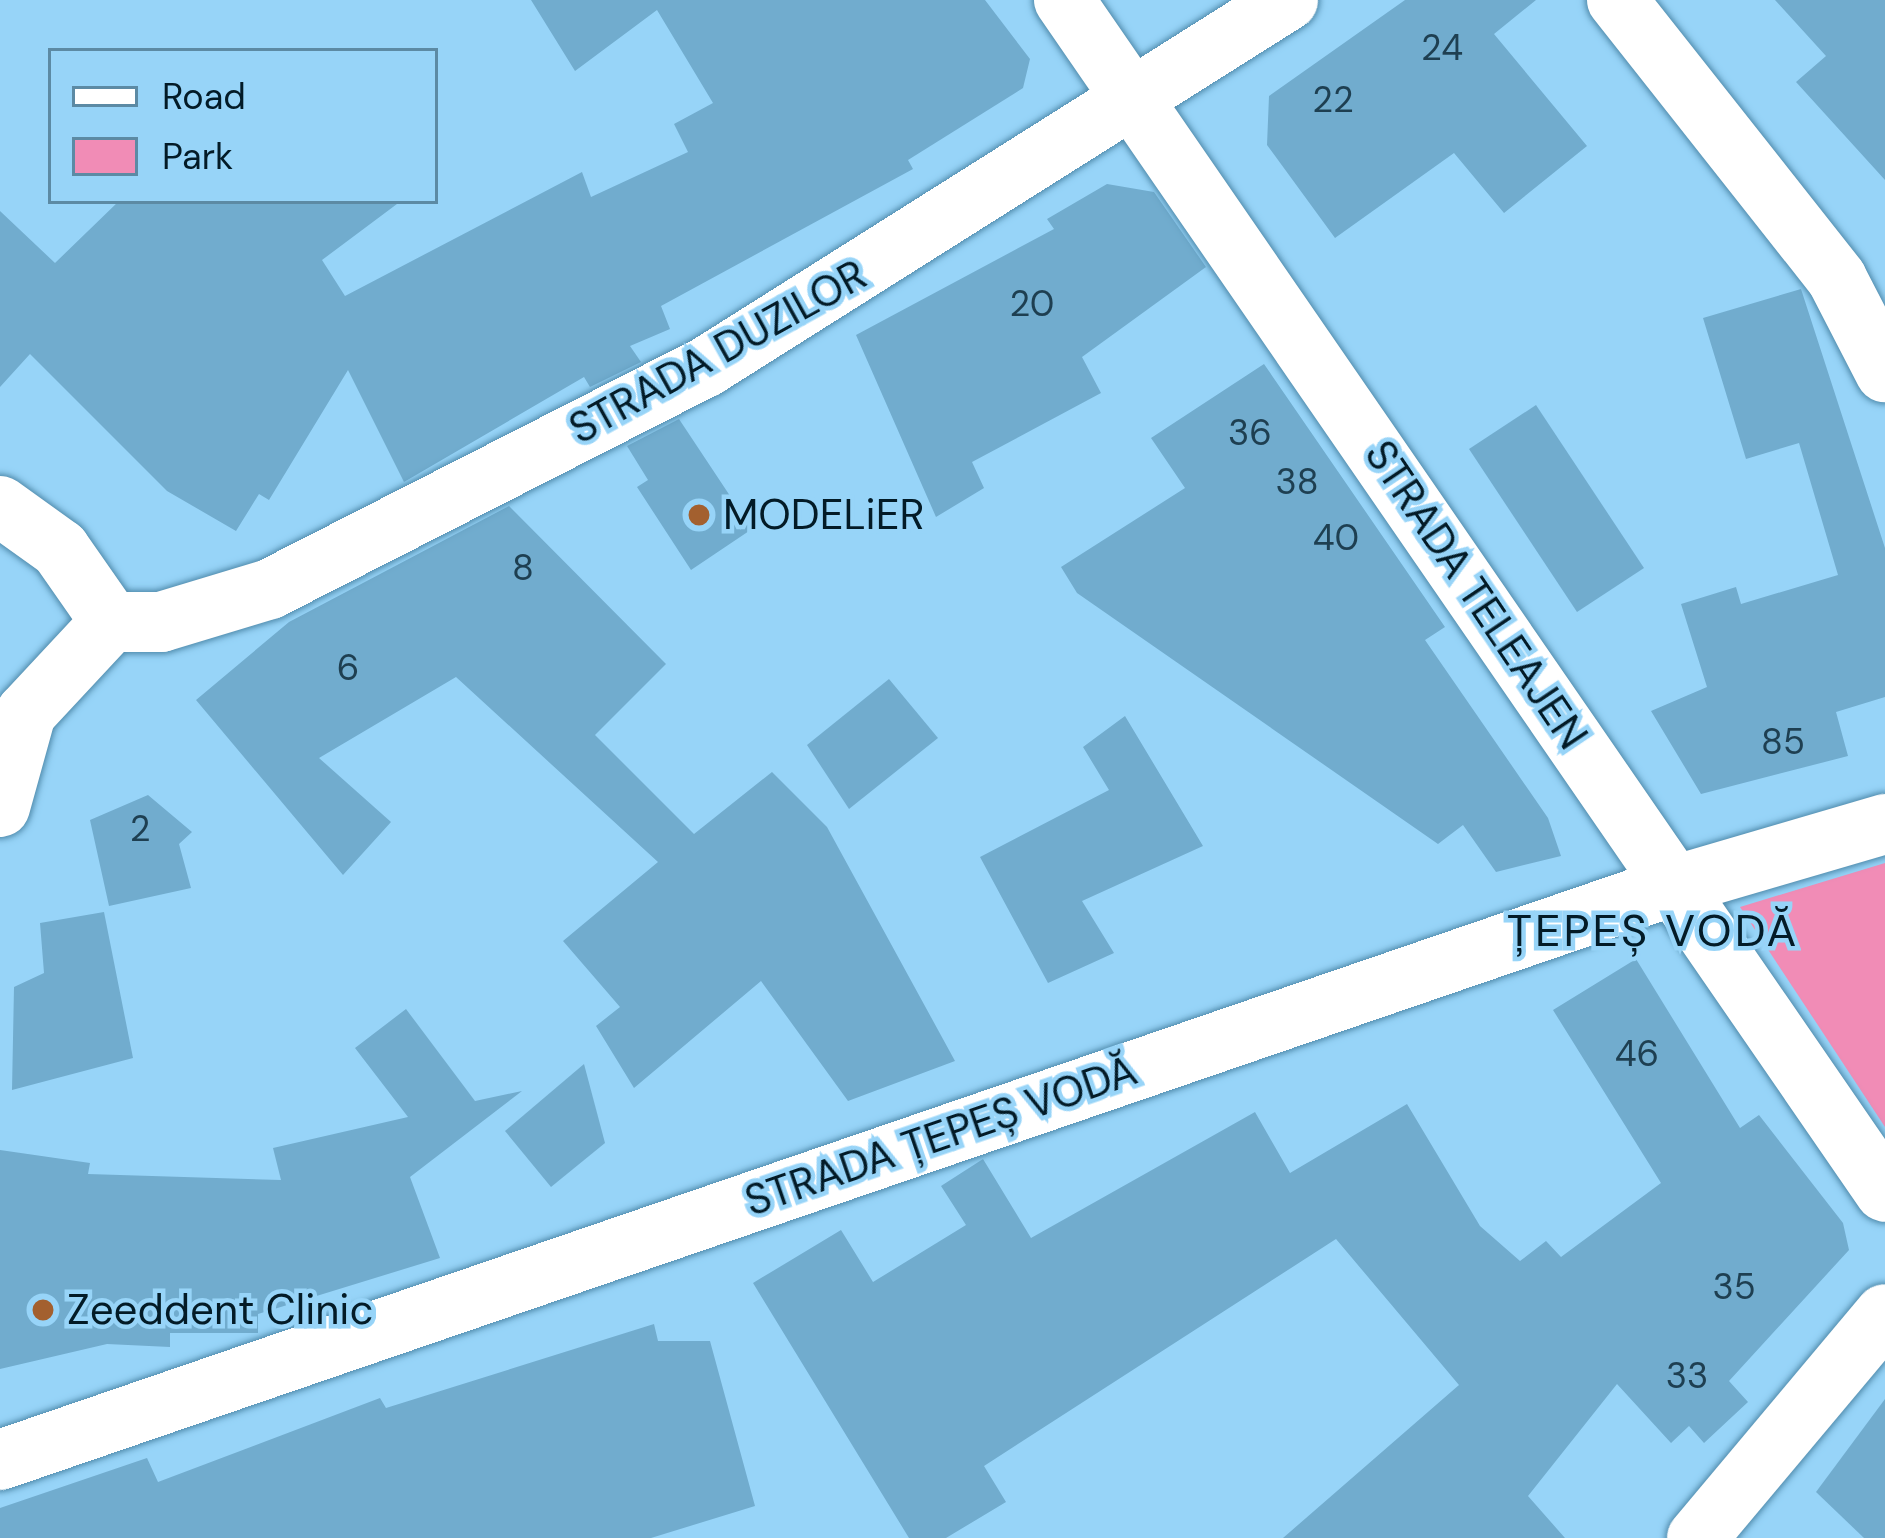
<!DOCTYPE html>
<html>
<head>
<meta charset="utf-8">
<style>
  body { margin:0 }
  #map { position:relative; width:1885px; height:1538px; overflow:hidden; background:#97d4f8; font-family:"DM Sans",sans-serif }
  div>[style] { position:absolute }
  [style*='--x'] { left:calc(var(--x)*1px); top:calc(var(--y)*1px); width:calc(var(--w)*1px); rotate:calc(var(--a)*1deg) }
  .green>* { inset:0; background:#f18cb6 }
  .building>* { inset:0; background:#71acce }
  .roads { filter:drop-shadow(0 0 3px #508bac) drop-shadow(0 0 3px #508bac) }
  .minor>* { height:60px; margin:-30px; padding:0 30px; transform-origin:30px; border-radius:30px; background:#fff }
  .dots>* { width:33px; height:33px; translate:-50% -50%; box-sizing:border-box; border:6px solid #97d4f8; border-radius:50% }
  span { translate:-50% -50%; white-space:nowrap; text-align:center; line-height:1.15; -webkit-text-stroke:9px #97d4f8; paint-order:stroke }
  .number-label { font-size:36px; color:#1e3f51 }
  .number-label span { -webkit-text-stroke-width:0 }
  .street-label { font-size:42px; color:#031b27 }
  .poi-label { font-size:42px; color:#031b27 }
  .left { translate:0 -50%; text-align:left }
  .neighbourhood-label { font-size:45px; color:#031b27; letter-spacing:3px }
  .legend { position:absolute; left:48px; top:48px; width:390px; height:156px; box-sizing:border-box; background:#97d4f8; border:3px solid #5c8aa4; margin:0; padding:15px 21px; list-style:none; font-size:36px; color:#031b27 }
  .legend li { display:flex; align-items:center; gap:24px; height:60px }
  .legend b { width:60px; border:3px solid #5c8aa4 }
</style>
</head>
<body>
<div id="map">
  <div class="green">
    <div style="clip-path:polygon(1885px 863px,1885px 1127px,1740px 907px)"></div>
  </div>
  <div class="building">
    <div style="clip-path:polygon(531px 0,985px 0,1030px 59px,1023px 88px,908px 160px,913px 169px,661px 306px,670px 329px,630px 346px,641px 362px,590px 387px,584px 377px,404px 482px,348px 370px,269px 500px,259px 494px,236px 531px,167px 491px,30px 354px,0 387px,0 211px,55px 263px,119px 201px,401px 201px,322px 260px,345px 296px,582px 172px,591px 197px,688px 152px,674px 124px,713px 103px,657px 10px,575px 71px)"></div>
    <div style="clip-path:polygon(1405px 0,1536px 0,1494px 34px,1587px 146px,1504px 213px,1454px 153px,1335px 238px,1267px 145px,1269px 96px)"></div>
    <div style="clip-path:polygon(1775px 0,1885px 0,1885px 180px,1796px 82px,1826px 56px)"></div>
    <div style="clip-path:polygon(1107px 184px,1154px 192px,1206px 267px,1082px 357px,1101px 393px,972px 462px,984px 488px,936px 517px,856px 335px,1054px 229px,1047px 219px)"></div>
    <div style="clip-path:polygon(1801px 289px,1885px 548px,1885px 697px,1836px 712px,1848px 756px,1701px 794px,1651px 711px,1707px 687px,1681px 604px,1736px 587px,1741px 604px,1838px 575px,1799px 443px,1746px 459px,1703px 318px)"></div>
    <div style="clip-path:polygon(1264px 364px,1445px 627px,1425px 640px,1548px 818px,1561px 856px,1496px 872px,1463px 825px,1438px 844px,1077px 593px,1061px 567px,1185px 488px,1151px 438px)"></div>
    <div style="clip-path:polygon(1536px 405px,1644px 568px,1577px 612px,1469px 449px)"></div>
    <div style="clip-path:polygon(679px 419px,752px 529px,691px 570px,637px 487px,648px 480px,627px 446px)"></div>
    <div style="clip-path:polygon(509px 506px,666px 664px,595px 735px,694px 834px,772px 772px,827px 827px,955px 1061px,848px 1101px,761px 981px,634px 1088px,596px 1026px,620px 1007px,563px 941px,658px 862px,456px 677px,319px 758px,391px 822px,343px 875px,196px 700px,289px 622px)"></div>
    <div style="clip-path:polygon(889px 679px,938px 738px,849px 809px,807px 745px)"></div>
    <div style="clip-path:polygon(1125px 716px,1203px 846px,1082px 901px,1114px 953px,1048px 983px,980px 857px,1109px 790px,1083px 747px)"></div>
    <div style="clip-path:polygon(148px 795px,192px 832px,179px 844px,191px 888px,109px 906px,90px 820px)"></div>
    <div style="clip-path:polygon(104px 912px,133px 1058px,12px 1090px,14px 987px,44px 973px,40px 923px)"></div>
    <div style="clip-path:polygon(1636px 959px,1740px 1128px,1759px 1115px,1843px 1223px,1849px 1250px,1729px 1381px,1748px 1402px,1704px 1443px,1689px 1426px,1671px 1443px,1617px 1384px,1528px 1496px,1565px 1538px,1283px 1538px,1459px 1385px,1336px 1239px,984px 1466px,1006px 1502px,946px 1538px,909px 1538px,753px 1283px,841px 1230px,873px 1282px,966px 1225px,941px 1186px,983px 1159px,1031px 1238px,1255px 1112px,1290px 1173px,1407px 1104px,1480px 1226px,1520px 1261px,1546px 1241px,1561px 1257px,1661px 1183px,1553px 1010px)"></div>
    <div style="clip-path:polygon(406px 1009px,475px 1101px,522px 1091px,410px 1177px,440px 1258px,258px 1314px,258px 1333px,170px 1333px,170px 1347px,107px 1344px,0 1369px,0 1150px,90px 1163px,88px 1174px,281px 1180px,273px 1148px,408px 1117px,355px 1048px)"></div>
    <div style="clip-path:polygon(584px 1064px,605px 1143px,551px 1187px,505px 1131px)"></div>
    <div style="clip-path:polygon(654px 1324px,658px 1341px,710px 1341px,755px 1506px,651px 1538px,0 1538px,0 1508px,147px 1458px,158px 1482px,380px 1398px,386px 1408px)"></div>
    <div style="clip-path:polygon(1885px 1399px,1885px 1538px,1864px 1538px,1816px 1492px)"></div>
  </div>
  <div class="roads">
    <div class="minor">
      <div style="--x:1064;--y:0;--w:1447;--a:55.44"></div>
      <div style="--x:1617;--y:0;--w:355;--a:51.7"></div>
      <div style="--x:1837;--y:279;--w:105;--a:62.7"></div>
      <div style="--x:0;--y:506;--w:74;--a:35.6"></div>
      <div style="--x:60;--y:549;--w:89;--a:55.1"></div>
      <div style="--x:111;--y:622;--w:50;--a:0"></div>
      <div style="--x:161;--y:622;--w:114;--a:-16.8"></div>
      <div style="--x:270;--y:589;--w:489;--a:-27"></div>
      <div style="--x:706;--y:367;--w:688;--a:-32.23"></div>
      <div style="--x:0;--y:807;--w:98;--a:-74.5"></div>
      <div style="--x:26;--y:713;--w:125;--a:-47"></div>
      <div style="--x:0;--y:1460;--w:1769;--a:-18.94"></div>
      <div style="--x:1673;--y:886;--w:221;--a:-16.3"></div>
      <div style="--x:1697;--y:1538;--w:292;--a:-50"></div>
    </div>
  </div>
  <div class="dots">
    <div style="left:699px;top:515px;background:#a3602f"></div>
    <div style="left:43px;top:1310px;background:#a3602f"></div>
  </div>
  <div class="number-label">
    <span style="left:1442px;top:48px">24</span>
    <span style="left:1333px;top:100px">22</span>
    <span style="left:1032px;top:304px">20</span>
    <span style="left:1250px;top:433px">36</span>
    <span style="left:1297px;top:482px">38</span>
    <span style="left:1336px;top:538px">40</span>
    <span style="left:523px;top:568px">8</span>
    <span style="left:348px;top:668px">6</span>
    <span style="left:1783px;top:742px">85</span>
    <span style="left:140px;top:829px">2</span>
    <span style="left:1637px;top:1054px">46</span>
    <span style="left:1734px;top:1287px">35</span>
    <span style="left:1687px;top:1376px">33</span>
  </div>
  <div class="street-label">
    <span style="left:718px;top:352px;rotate:-29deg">STRADA DUZILOR</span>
    <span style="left:1476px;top:595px;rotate:56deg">STRADA TELEAJEN</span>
    <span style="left:941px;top:1136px;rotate:-19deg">STRADA ȚEPEȘ VODĂ</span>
  </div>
  <div class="poi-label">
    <span class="left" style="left:723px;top:515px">MODELiER</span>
    <span class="left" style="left:67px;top:1310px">Zeeddent Clinic</span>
  </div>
  <div class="neighbourhood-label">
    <span style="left:1653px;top:931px">ȚEPEȘ VODĂ</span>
  </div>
  <ul class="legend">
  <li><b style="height:15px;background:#fff"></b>Road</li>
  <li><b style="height:33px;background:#f18cb6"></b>Park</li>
  </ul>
</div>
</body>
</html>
